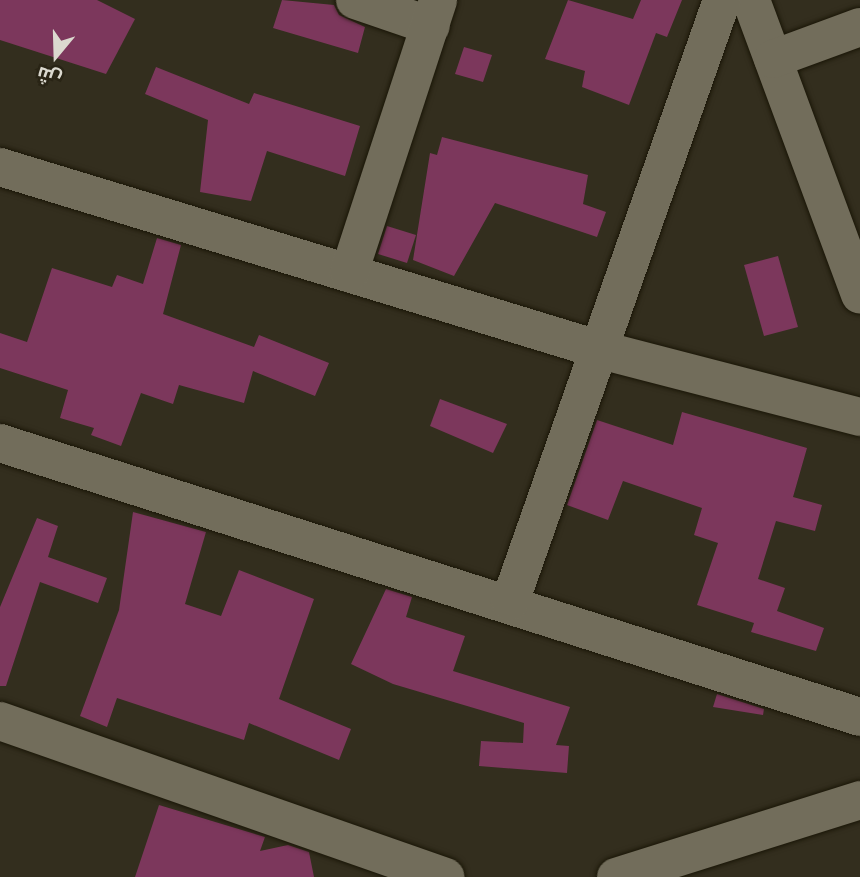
<!DOCTYPE html>
<html>
<head>
<meta charset="utf-8">
<style>
  body { margin:0 }
  #map { position:relative; width:860px; height:877px; overflow:hidden; background:#332e1e; font-family:Jost,Cairo,sans-serif }
  div>[style] { position:absolute }
  [style*='--x'] { left:calc(var(--x)*1px); top:calc(var(--y)*1px); width:calc(var(--w)*1px); rotate:calc(var(--a)*1deg) }
  .building>* { inset:0; background:#7c375c }
  .roads { filter:drop-shadow(0 0 2px #1a1607) drop-shadow(0 0 2px #1a1607) }
  .minor>* { height:38px; margin:-19px; padding:0 19px; transform-origin:19px; border-radius:19px; background:#726d5b }
  span { translate:-50% -50%; white-space:nowrap; text-align:center; line-height:1.15; -webkit-text-stroke:6px #292415; paint-order:stroke }
  .north { position:absolute; left:21px; top:21px; width:70px; height:70px; -webkit-text-stroke:5px #292415; paint-order:stroke; rotate:199deg; font-size:19px; font-weight:700; line-height:28px; text-align:center; color:#dbd9cf }
  .north::after { content:''; display:block; margin:auto; width:24px; height:32px; background:#dbd9cf; clip-path:polygon(50% 0,100% 100%,50% 72%,0 100%) }
</style>
</head>
<body>
<div id="map">
  <div class="building">
    <div style="clip-path:polygon(0 0,97px 0,135px 19px,106px 74px,0 40px)"></div>
    <div style="clip-path:polygon(282px 0,334px 5px,339px 15px,365px 27px,358px 53px,273px 28px)"></div>
    <div style="clip-path:polygon(568px 0,633px 19px,641px 0,682px 0,667px 37px,656px 33px,629px 105px,582px 87px,585px 71px,545px 59px)"></div>
    <div style="clip-path:polygon(464px 47px,492px 55px,483px 82px,455px 74px)"></div>
    <div style="clip-path:polygon(156px 67px,249px 104px,254px 93px,360px 126px,345px 176px,267px 151px,251px 201px,200px 192px,208px 120px,145px 94px)"></div>
    <div style="clip-path:polygon(442px 137px,588px 175px,583px 204px,606px 212px,597px 237px,495px 203px,454px 276px,413px 260px,430px 153px,437px 155px)"></div>
    <div style="clip-path:polygon(387px 226px,416px 235px,407px 263px,378px 254px)"></div>
    <div style="clip-path:polygon(157px 238px,181px 245px,163px 314px,254px 347px,259px 335px,329px 363px,315px 396px,253px 371px,244px 403px,179px 385px,173px 404px,141px 393px,121px 446px,91px 435px,94px 428px,60px 418px,68px 390px,0 368px,0 333px,27px 342px,52px 268px,112px 287px,117px 275px,143px 284px)"></div>
    <div style="clip-path:polygon(778px 256px,798px 327px,764px 336px,744px 265px)"></div>
    <div style="clip-path:polygon(440px 399px,507px 424px,493px 453px,430px 426px)"></div>
    <div style="clip-path:polygon(682px 412px,807px 448px,793px 497px,822px 505px,815px 531px,776px 521px,758px 579px,785px 588px,777px 611px,824px 628px,816px 651px,751px 632px,754px 623px,697px 605px,718px 543px,694px 535px,702px 508px,623px 481px,608px 520px,567px 505px,597px 420px,673px 445px)"></div>
    <div style="clip-path:polygon(133px 512px,206px 532px,185px 604px,221px 616px,239px 570px,314px 599px,279px 699px,351px 729px,339px 760px,249px 723px,244px 740px,117px 698px,107px 727px,80px 716px,119px 610px)"></div>
    <div style="clip-path:polygon(37px 518px,58px 526px,48px 557px,107px 578px,98px 603px,40px 582px,6px 686px,0 686px,0 607px)"></div>
    <div style="clip-path:polygon(386px 589px,412px 597px,406px 617px,465px 636px,453px 671px,570px 707px,556px 745px,569px 746px,567px 773px,479px 766px,481px 741px,523px 743px,524px 723px,393px 684px,351px 664px)"></div>
    <div style="clip-path:polygon(717px 694px,764px 709px,763px 715px,713px 707px)"></div>
    <div style="clip-path:polygon(159px 805px,265px 837px,260px 851px,288px 845px,309px 852px,314px 877px,135px 877px)"></div>
  </div>
  <div class="roads">
    <div class="minor">
      <div style="--x:355;--y:0;--w:80;--a:18.9"></div>
      <div style="--x:751;--y:0;--w:314;--a:69.7"></div>
      <div style="--x:773;--y:59;--w:93;--a:-20.2"></div>
      <div style="--x:0;--y:167;--w:628;--a:16.94"></div>
      <div style="--x:601;--y:350;--w:268;--a:14.5"></div>
      <div style="--x:349;--y:273;--w:287;--a:-71.9"></div>
      <div style="--x:0;--y:443;--w:903;--a:17.67"></div>
      <div style="--x:510;--y:602;--w:638;--a:-70.6"></div>
      <div style="--x:0;--y:721;--w:472;--a:19.3"></div>
      <div style="--x:616;--y:877;--w:256;--a:-17.5"></div>
    </div>
  </div>
  <div class="north">ش</div>
</div>
</body>
</html>
